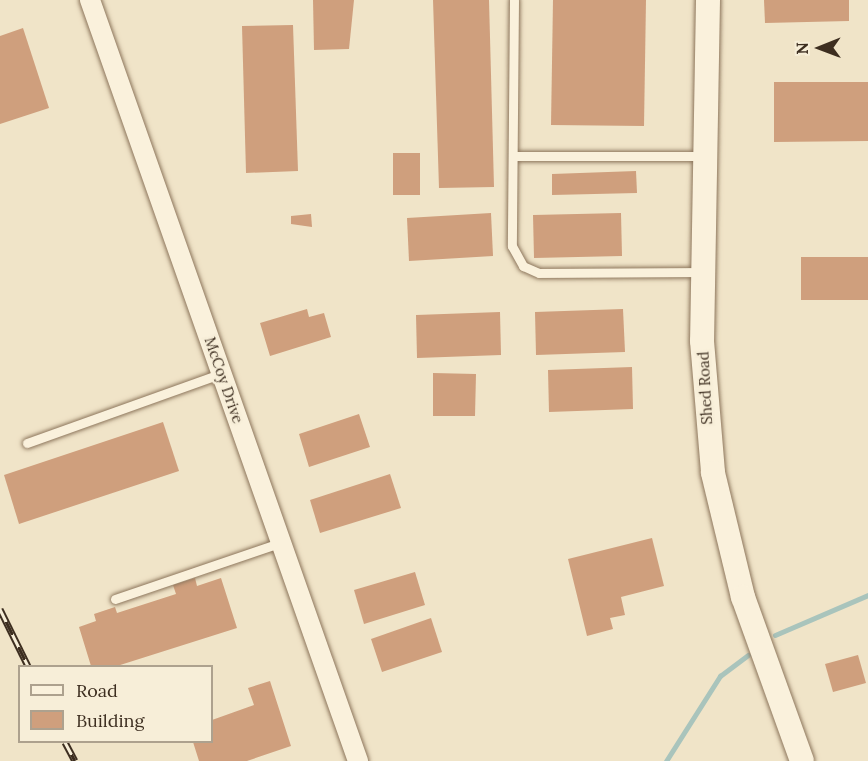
<!DOCTYPE html>
<html>
<head>
<meta charset="utf-8">
<style>
  body { margin:0 }
  #map { position:relative; width:868px; height:761px; overflow:hidden; background:#f0e4c8; font-family:Lora,serif }
  div>[style] { position:absolute }
  [style*='--x'] { left:calc(var(--x)*1px); top:calc(var(--y)*1px); width:calc(var(--w)*1px); rotate:calc(var(--a)*1deg) }
  .stream>* { height:5px; margin:-2.5px; padding:0 2.5px; transform-origin:2.5px; border-radius:2.5px; background:#a9c4bc }
  .building>* { inset:0; background:#cf9f7d }
  .roads { filter:drop-shadow(0 0 2px #8d765c) drop-shadow(0 0 2px #8d765c) }
  .service>* { height:9px; margin:-4.5px; padding:0 4.5px; transform-origin:4.5px; border-radius:4.5px; background:#faf1dc }
  .minor>* { height:20px; margin:-10px; padding:0 10px; transform-origin:10px; border-radius:10px; background:#faf1dc }
  .tertiary>* { height:24px; margin:-12px; padding:0 12px; transform-origin:12px; border-radius:12px; background:#faf1dc }
  .rail>* { height:7px; margin-top:-3.5px; transform-origin:0; background:repeating-linear-gradient(90deg,#f7eed8 0 14px,#3d2e20 0 28px); box-sizing:border-box; border-block:2px solid #3d2e20 }
  span { translate:-50% -50%; white-space:nowrap; text-align:center; line-height:1.15; -webkit-text-stroke:5px #f7eed8; paint-order:stroke }
  .street-label { font-size:15px; color:#3d2e20 }
  .legend { position:absolute; left:18px; top:665px; width:195px; height:78px; box-sizing:border-box; background:#f7eed8; border:2px solid #ada18e; margin:0; padding:8px 10px; list-style:none; font-size:18px; color:#3d2e20 }
  .legend li { display:flex; align-items:center; gap:12px; height:30px }
  .legend b { width:30px; border:2px solid #ada18e }
  .north { position:absolute; left:790px; top:18px; width:60px; height:60px; -webkit-text-stroke:4px #f7eed8; paint-order:stroke; rotate:269deg; font-size:16px; font-weight:700; line-height:24px; text-align:center; color:#3d2e20 }
  .north::after { content:''; display:block; margin:auto; width:21px; height:27px; background:#3d2e20; clip-path:polygon(50% 0,100% 100%,50% 72%,0 100%) }
</style>
</head>
<body>
<div id="map">
  <div class="stream">
    <div style="--x:775;--y:635;--w:101;--a:-23.3"></div>
    <div style="--x:666;--y:761;--w:101;--a:-57.6"></div>
    <div style="--x:720;--y:676;--w:35;--a:-37"></div>
  </div>
  <div class="building">
    <div style="clip-path:polygon(313px 0,354px 0,349px 49px,314px 50px)"></div>
    <div style="clip-path:polygon(433px 0,489px 0,494px 187px,439px 188px)"></div>
    <div style="clip-path:polygon(553px 0,646px 0,644px 126px,551px 125px)"></div>
    <div style="clip-path:polygon(764px 0,849px 0,849px 21px,765px 23px)"></div>
    <div style="clip-path:polygon(293px 25px,298px 171px,246px 173px,242px 26px)"></div>
    <div style="clip-path:polygon(23px 28px,49px 108px,0 124px,0 36px)"></div>
    <div style="clip-path:polygon(774px 82px,868px 82px,868px 141px,774px 142px)"></div>
    <div style="clip-path:polygon(393px 153px,420px 153px,420px 195px,393px 195px)"></div>
    <div style="clip-path:polygon(636px 171px,637px 193px,552px 195px,552px 174px)"></div>
    <div style="clip-path:polygon(491px 213px,493px 256px,409px 261px,407px 218px)"></div>
    <div style="clip-path:polygon(621px 213px,622px 256px,534px 258px,533px 215px)"></div>
    <div style="clip-path:polygon(311px 214px,312px 227px,291px 224px,291px 216px)"></div>
    <div style="clip-path:polygon(801px 257px,868px 257px,868px 300px,801px 300px)"></div>
    <div style="clip-path:polygon(307px 309px,309px 317px,324px 313px,331px 337px,270px 356px,260px 323px)"></div>
    <div style="clip-path:polygon(623px 309px,625px 352px,536px 355px,535px 312px)"></div>
    <div style="clip-path:polygon(500px 312px,501px 355px,417px 358px,416px 315px)"></div>
    <div style="clip-path:polygon(632px 367px,633px 409px,549px 412px,548px 370px)"></div>
    <div style="clip-path:polygon(433px 373px,476px 374px,475px 416px,433px 416px)"></div>
    <div style="clip-path:polygon(359px 414px,370px 447px,309px 467px,299px 434px)"></div>
    <div style="clip-path:polygon(163px 422px,179px 471px,19px 524px,4px 475px)"></div>
    <div style="clip-path:polygon(390px 474px,401px 508px,320px 533px,310px 500px)"></div>
    <div style="clip-path:polygon(652px 538px,664px 586px,621px 597px,625px 615px,610px 618px,613px 629px,587px 636px,568px 559px)"></div>
    <div style="clip-path:polygon(415px 572px,425px 605px,364px 624px,354px 590px)"></div>
    <div style="clip-path:polygon(195px 578px,197px 586px,221px 578px,237px 628px,117px 666px,91px 666px,79px 627px,96px 621px,94px 614px,115px 607px,117px 613px,176px 594px,173px 585px)"></div>
    <div style="clip-path:polygon(431px 618px,442px 652px,382px 672px,371px 639px)"></div>
    <div style="clip-path:polygon(858px 655px,866px 683px,833px 692px,825px 664px)"></div>
    <div style="clip-path:polygon(270px 681px,291px 746px,247px 761px,199px 761px,193px 742px,212px 742px,212px 720px,254px 705px,248px 688px)"></div>
  </div>
  <div class="roads">
    <div class="service">
      <div style="--x:514;--y:0;--w:246;--a:90.5"></div>
      <div style="--x:512;--y:246;--w:23;--a:61"></div>
      <div style="--x:523;--y:266;--w:17;--a:24"></div>
      <div style="--x:539;--y:273;--w:164;--a:-0.3"></div>
      <div style="--x:513;--y:156;--w:192;--a:0"></div>
      <div style="--x:27;--y:443;--w:207;--a:-19.7"></div>
      <div style="--x:115;--y:599;--w:176;--a:-18.8"></div>
    </div>
    <div class="minor">
      <div style="--x:90;--y:0;--w:807;--a:70.6"></div>
    </div>
    <div class="tertiary">
      <div style="--x:708;--y:0;--w:341;--a:91"></div>
      <div style="--x:702;--y:341;--w:132;--a:85.2"></div>
      <div style="--x:713;--y:473;--w:128;--a:76.4"></div>
      <div style="--x:743;--y:597;--w:174;--a:70.2"></div>
    </div>
  </div>
  <div class="rail">
    <div style="--x:0;--y:609;--w:64;--a:63.8"></div>
    <div style="--x:65;--y:742;--w:21;--a:62"></div>
  </div>
  <div class="street-label">
    <span style="left:224px;top:380px;rotate:71deg">McCoy Drive</span>
    <span style="left:705px;top:388px;rotate:-93deg">Shed Road</span>
  </div>
  <ul class="legend">
  <li><b style="height:8px;background:#faf1dc"></b>Road</li>
  <li><b style="height:16px;background:#cf9f7d"></b>Building</li>
  </ul>
  <div class="north">N</div>
</div>
</body>
</html>
